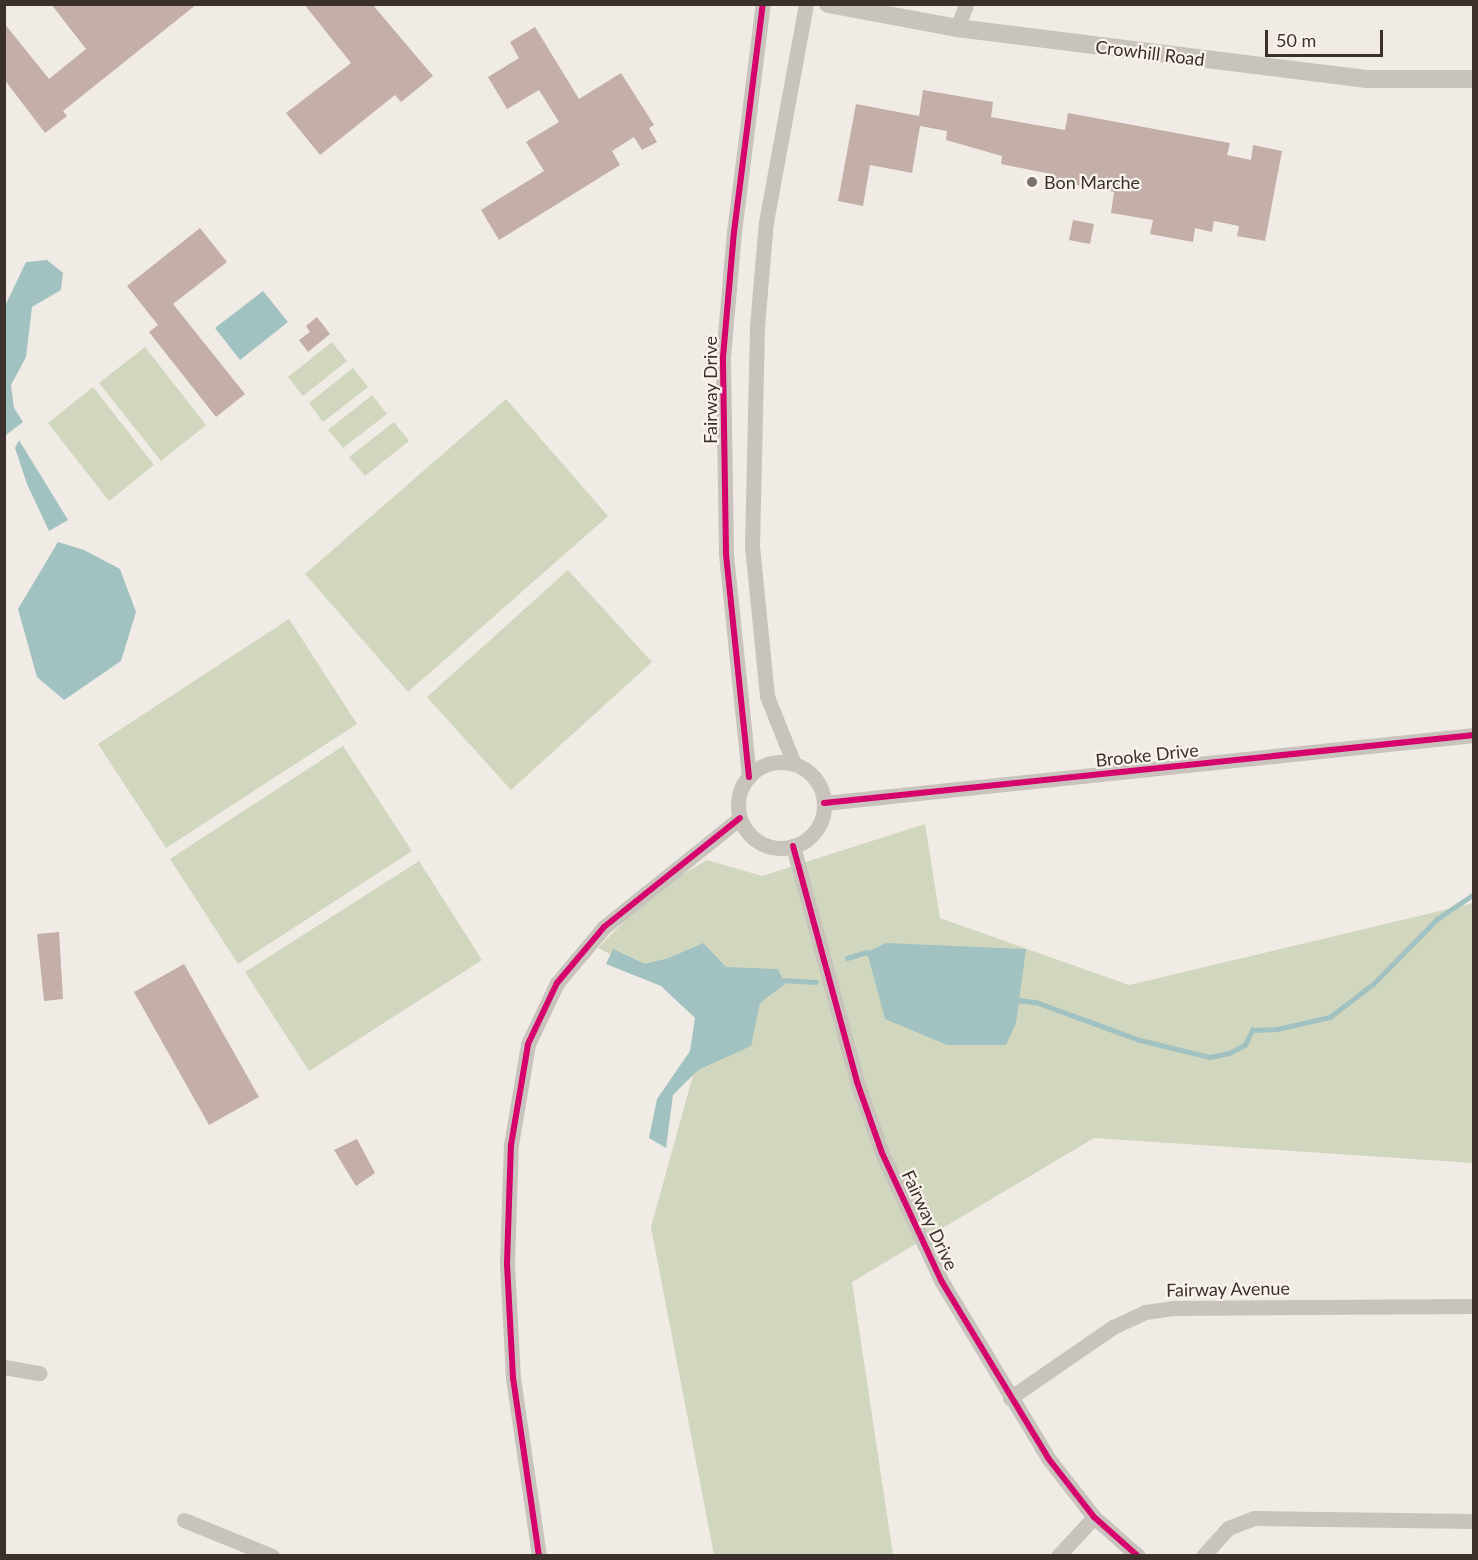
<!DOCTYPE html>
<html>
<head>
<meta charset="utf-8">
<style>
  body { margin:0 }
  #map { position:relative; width:1478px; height:1560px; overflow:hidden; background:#f0ebe5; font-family:Lato,sans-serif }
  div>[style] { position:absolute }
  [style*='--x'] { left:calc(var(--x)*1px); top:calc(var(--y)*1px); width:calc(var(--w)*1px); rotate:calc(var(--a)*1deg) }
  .green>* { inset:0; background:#d1d6bf }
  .water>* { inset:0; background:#a1c2c1 }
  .stream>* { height:4.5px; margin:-2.25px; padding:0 2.25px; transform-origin:2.25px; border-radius:2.25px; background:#a1c2c1 }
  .building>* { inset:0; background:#c3afa7 }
  .minor>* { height:15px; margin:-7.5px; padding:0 7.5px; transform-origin:7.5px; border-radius:7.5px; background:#c9c3be }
  .minor>.ring { margin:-7.5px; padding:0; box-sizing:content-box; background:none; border:15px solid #c9c3be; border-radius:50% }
  .tertiary>* { height:18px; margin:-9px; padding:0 9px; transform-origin:9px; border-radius:9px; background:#c9c3be }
  .cycleway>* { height:6px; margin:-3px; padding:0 3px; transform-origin:3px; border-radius:3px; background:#d6006c }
  .dots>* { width:16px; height:16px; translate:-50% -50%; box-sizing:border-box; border:3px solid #fbf5ee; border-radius:50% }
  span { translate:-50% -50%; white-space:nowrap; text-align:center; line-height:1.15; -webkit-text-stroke:4.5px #fbf5ee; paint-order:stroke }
  .street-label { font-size:18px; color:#3b302b }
  .poi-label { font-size:18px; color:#3b302b }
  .left { translate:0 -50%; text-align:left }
  .frame { position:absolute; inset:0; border:6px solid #3b302b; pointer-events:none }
  .scale { position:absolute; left:1265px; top:30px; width:118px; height:27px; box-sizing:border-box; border:3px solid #3b302b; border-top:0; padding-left:8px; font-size:18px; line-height:21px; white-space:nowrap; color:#3b302b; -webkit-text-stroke:4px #fbf5ee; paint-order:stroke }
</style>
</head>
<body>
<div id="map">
  <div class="green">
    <div style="clip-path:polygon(332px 342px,347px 361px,303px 396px,288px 377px)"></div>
    <div style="clip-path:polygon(145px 347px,206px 425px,161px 461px,99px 383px)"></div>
    <div style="clip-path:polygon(353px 368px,368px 387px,323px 422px,309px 403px)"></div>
    <div style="clip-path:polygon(93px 387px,154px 465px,109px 501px,48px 423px)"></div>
    <div style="clip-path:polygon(372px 395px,387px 414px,343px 448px,328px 430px)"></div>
    <div style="clip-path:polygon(506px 399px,608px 516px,408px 692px,305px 574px)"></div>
    <div style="clip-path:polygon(394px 422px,409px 441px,365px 476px,349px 457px)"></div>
    <div style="clip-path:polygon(568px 570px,652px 662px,511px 790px,427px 697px)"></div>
    <div style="clip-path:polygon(289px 619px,357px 724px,166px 848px,98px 744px)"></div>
    <div style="clip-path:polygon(343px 746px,412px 851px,238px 964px,170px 859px)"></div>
    <div style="clip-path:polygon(925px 824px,940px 918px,1129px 985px,1473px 903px,1473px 1163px,1094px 1138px,852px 1282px,893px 1555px,714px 1555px,651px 1227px,705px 1032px,689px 993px,598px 948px,654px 891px,707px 860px,762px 876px)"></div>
    <div style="clip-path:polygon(419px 861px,482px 960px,309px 1071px,245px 972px)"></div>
  </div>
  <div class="water">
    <div style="clip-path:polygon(47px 260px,63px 273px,61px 290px,32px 307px,26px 357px,11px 385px,14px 408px,23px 422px,6px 435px,5px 306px,26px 262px)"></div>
    <div style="clip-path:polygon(263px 291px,288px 322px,240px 360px,215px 328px)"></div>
    <div style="clip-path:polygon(19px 440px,68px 520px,49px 531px,27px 484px,15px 448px)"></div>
    <div style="clip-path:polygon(58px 542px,84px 550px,120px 569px,136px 612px,121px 661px,64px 700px,37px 677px,18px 609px)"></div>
    <div style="clip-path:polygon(703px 943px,726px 967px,778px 969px,785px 984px,760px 1003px,751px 1046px,698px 1070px,673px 1095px,666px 1148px,649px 1138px,657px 1099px,690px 1051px,695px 1018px,661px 986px,606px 964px,613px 949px,645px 964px,669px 958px)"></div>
    <div style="clip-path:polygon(886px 943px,1026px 949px,1016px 1023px,1006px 1045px,947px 1045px,885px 1019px,867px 952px)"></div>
  </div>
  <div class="stream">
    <div style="--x:847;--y:958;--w:21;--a:-17"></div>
    <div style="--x:867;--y:952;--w:4;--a:45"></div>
    <div style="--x:780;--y:980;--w:36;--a:3"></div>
    <div style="--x:1016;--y:1000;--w:20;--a:6"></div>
    <div style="--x:1036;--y:1002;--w:111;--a:20.1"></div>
    <div style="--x:1140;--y:1040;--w:72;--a:13.7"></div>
    <div style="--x:1210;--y:1057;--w:19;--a:-12"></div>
    <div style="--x:1229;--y:1053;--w:18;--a:-27"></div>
    <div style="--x:1245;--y:1045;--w:17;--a:-65"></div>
    <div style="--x:1252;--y:1030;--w:25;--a:-2"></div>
    <div style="--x:1277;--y:1029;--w:54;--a:-12.8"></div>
    <div style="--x:1330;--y:1017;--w:54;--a:-37.5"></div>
    <div style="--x:1373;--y:984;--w:91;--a:-45.4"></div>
    <div style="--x:1437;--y:919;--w:45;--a:-34"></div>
  </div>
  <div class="building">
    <div style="clip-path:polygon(51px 4px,197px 4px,63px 111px,67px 116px,45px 133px,4px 79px,4px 23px,49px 79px,86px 49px)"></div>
    <div style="clip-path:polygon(304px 4px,372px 4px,433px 76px,401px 102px,395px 95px,320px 155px,286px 113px,351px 63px)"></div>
    <div style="clip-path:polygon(535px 27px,579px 99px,621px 73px,654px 125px,649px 128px,657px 142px,642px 150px,634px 137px,612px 151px,620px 165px,499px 240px,481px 210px,544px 171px,526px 142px,559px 122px,539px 90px,507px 109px,488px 77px,519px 58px,510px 42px)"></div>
    <div style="clip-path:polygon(923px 90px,993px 102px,991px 117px,1065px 130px,1068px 113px,1230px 143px,1227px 155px,1251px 160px,1253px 145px,1282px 151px,1265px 241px,1237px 236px,1239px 226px,1214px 221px,1212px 232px,1195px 228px,1193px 242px,1150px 234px,1153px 220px,1111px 213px,1114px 192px,1050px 180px,1051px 174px,1001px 164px,1002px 156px,946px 140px,947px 131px,920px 126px,912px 173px,870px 165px,863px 206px,838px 201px,856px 104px,919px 116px)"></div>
    <div style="clip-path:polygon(1073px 220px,1094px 224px,1090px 244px,1069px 240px)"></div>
    <div style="clip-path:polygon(200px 228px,227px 262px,173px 304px,245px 394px,216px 417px,149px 332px,158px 325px,127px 286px)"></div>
    <div style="clip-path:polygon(317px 317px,330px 334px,308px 352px,299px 340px,310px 332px,306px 326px)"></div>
    <div style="clip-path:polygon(59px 932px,63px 999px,44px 1001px,37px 934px)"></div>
    <div style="clip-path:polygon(184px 964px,259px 1097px,209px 1125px,134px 992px)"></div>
    <div style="clip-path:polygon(357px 1139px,375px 1173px,356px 1186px,334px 1150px)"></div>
  </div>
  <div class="minor">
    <div style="--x:957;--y:28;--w:26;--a:-69"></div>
    <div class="ring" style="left:738px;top:762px;width:71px;height:71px"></div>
    <div style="--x:794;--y:764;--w:73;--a:-111.7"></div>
    <div style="--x:767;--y:696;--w:150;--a:-95.7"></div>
    <div style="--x:752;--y:547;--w:221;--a:-88.7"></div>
    <div style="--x:757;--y:326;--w:104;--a:-85.1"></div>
    <div style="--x:766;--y:222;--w:222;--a:-79.6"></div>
    <div style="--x:749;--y:777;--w:225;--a:-95.9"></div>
    <div style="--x:726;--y:553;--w:196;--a:-90.9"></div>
    <div style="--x:723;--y:357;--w:125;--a:-85"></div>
    <div style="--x:734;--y:232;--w:230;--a:-82.8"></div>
    <div style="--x:824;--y:803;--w:654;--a:-5.97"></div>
    <div style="--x:793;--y:846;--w:245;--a:74.8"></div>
    <div style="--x:857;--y:1082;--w:75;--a:70.6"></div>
    <div style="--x:882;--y:1153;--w:142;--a:65.1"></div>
    <div style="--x:942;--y:1282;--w:205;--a:58.9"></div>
    <div style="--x:1048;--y:1458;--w:75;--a:52.1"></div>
    <div style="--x:1094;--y:1517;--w:59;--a:41.6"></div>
    <div style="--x:4;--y:1367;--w:36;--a:10"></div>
    <div style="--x:1010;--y:1398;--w:125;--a:-34.6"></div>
    <div style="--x:1113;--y:1327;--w:35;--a:-25"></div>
    <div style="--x:1145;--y:1312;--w:28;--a:-8"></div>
    <div style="--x:1173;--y:1308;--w:301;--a:-0.4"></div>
    <div style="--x:184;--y:1520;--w:95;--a:22.2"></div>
    <div style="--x:539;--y:1556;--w:180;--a:-98.3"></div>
    <div style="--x:513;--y:1378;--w:115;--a:-93"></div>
    <div style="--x:507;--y:1263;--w:118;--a:-88.1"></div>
    <div style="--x:511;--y:1145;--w:102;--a:-80.4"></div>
    <div style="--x:528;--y:1044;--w:68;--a:-64.6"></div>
    <div style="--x:557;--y:983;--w:73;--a:-50"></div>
    <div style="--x:604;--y:927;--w:174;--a:-38.7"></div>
    <div style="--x:1058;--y:1556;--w:53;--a:-47.3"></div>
    <div style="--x:1203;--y:1556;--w:38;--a:-48"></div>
    <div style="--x:1228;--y:1528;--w:28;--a:-21"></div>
    <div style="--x:1254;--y:1518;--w:220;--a:0.8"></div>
  </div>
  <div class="tertiary">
    <div style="--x:828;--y:4;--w:131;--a:10.5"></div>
    <div style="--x:957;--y:28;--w:413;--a:7.1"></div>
    <div style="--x:1367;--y:79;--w:107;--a:0"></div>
  </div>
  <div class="cycleway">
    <div style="--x:749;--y:777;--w:225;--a:-95.9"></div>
    <div style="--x:726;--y:553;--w:196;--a:-90.9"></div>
    <div style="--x:723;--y:357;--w:125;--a:-85"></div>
    <div style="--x:734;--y:232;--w:230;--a:-82.8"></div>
    <div style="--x:824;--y:803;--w:654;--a:-5.97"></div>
    <div style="--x:793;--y:846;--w:245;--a:74.8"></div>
    <div style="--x:857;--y:1082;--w:75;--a:70.6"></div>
    <div style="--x:882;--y:1153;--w:142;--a:65.1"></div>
    <div style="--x:942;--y:1282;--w:205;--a:58.9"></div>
    <div style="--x:1048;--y:1458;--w:75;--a:52.1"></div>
    <div style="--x:1094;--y:1517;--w:59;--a:41.6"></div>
    <div style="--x:539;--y:1556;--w:180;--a:-98.3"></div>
    <div style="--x:513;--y:1378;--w:115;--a:-93"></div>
    <div style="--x:507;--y:1263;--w:118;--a:-88.1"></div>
    <div style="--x:511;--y:1145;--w:102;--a:-80.4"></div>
    <div style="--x:528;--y:1044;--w:68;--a:-64.6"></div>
    <div style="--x:557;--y:983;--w:73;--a:-50"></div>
    <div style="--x:604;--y:927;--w:174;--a:-38.7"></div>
  </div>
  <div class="dots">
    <div style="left:1032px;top:182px;background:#7a716c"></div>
  </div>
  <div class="street-label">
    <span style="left:1150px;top:53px;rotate:7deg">Crowhill Road</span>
    <span style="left:710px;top:390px;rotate:-90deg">Fairway Drive</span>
    <span style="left:1147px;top:755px;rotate:-6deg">Brooke Drive</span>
    <span style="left:930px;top:1220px;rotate:65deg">Fairway Drive</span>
    <span style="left:1228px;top:1289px;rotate:-1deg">Fairway Avenue</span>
  </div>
  <div class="poi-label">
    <span class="left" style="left:1044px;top:182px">Bon Marche</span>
  </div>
  <div class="frame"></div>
  <div class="scale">50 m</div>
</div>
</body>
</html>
